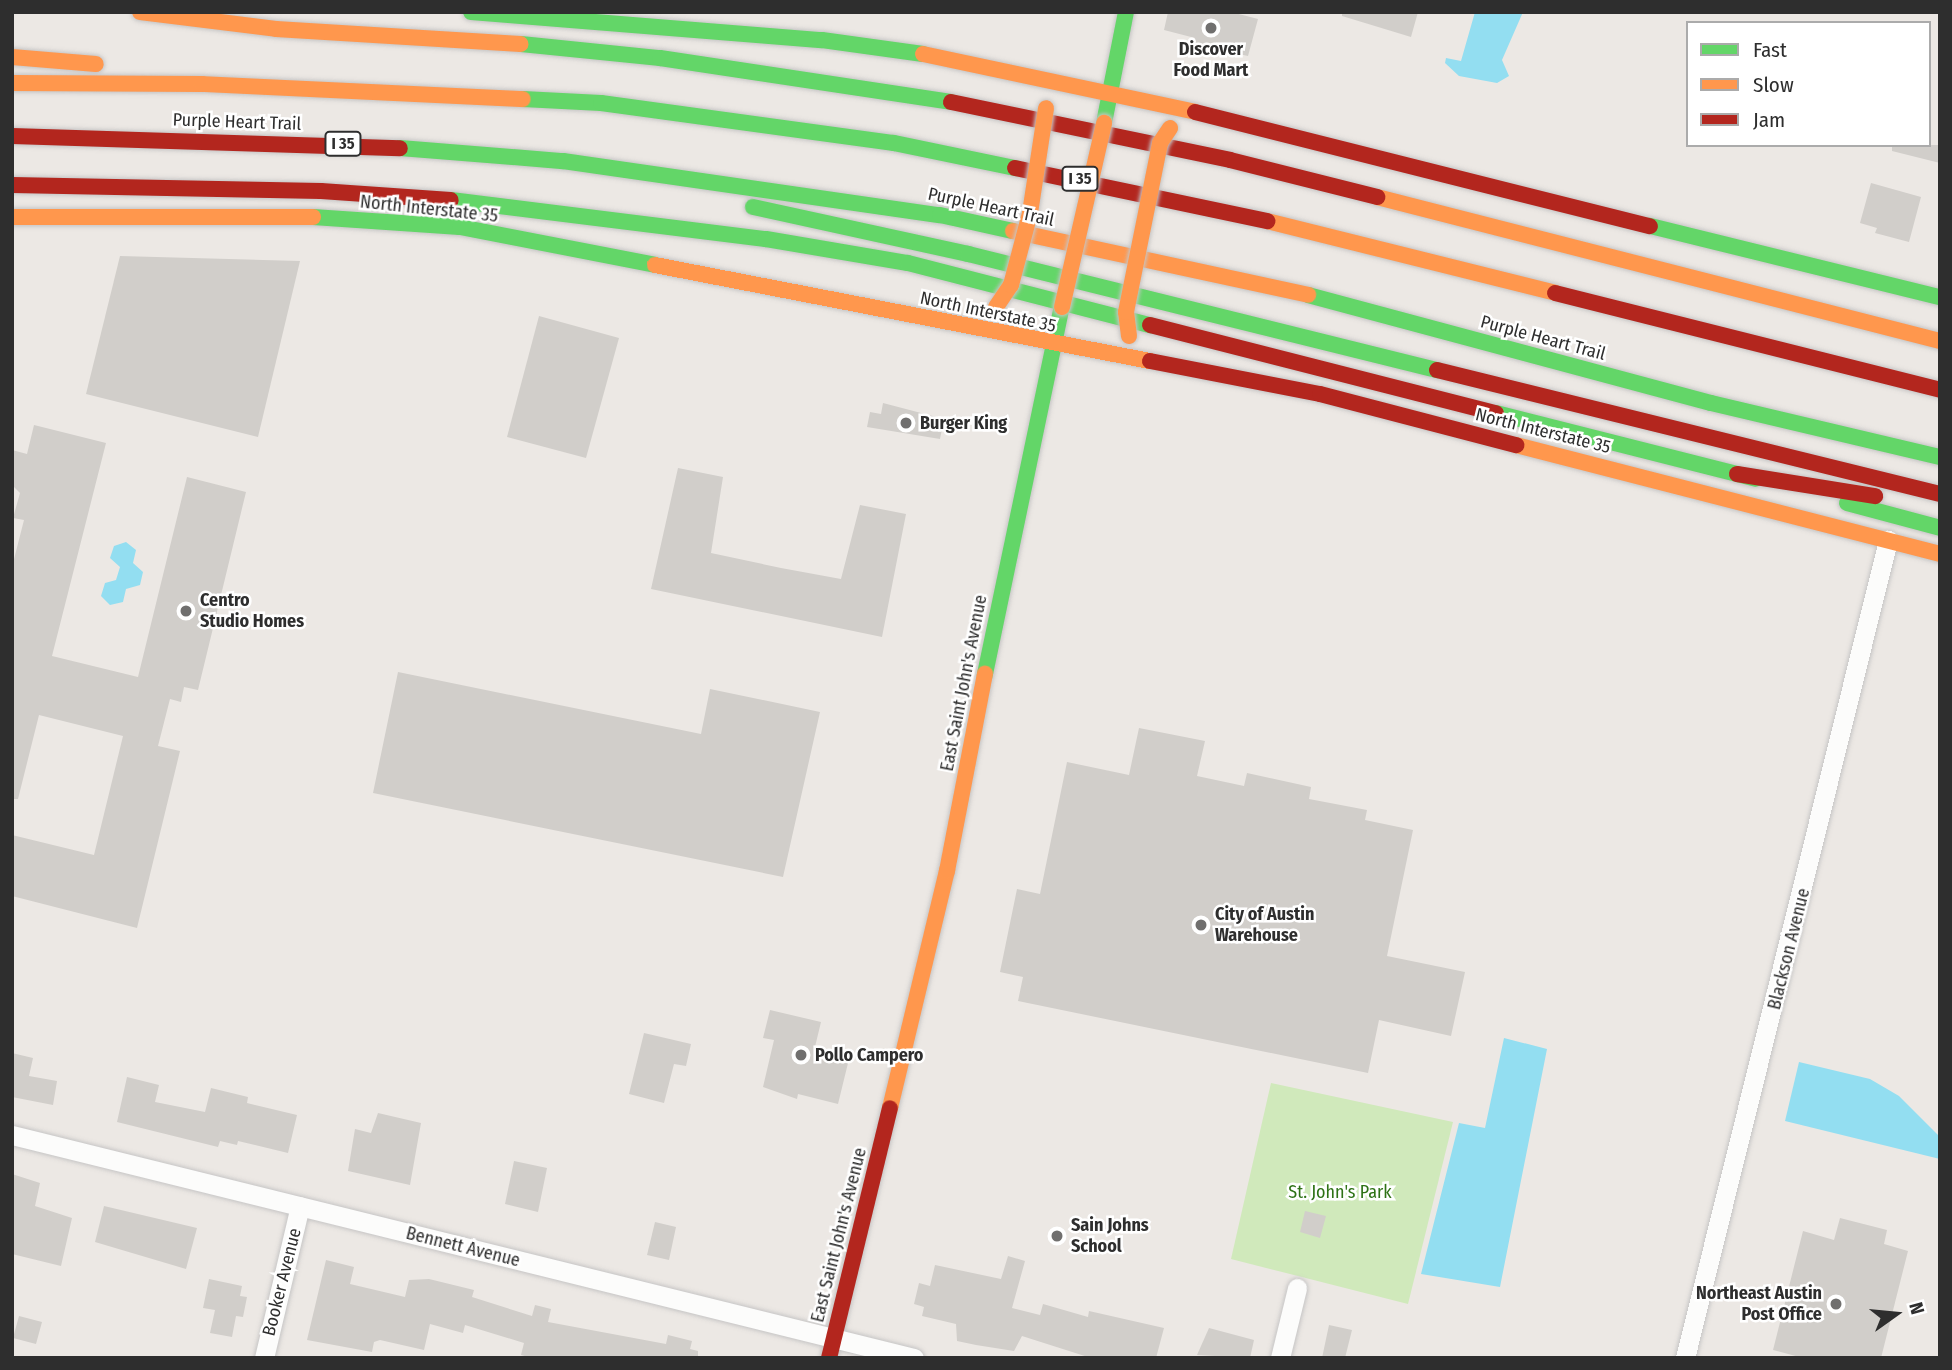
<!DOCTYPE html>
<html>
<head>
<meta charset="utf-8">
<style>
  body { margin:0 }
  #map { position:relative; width:1952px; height:1370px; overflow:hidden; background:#ece8e4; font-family:"Fira Sans Condensed",sans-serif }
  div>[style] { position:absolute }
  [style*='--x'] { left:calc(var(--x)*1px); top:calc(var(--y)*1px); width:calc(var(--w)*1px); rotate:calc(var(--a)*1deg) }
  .green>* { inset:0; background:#d0e9bb }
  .water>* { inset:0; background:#93def1 }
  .building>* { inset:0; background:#d1ceca }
  .roads { filter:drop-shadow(0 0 2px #c6c5c5) drop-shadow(0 0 2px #c6c5c5) }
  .street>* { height:19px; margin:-9.5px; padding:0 9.5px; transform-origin:9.5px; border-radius:9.5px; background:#fcfcfb }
  .fast>* { height:16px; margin:-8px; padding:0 8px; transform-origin:8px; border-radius:8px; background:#63d668 }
  .slow>* { height:16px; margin:-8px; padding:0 8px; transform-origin:8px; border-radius:8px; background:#ff974d }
  .jam>* { height:16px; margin:-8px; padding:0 8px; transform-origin:8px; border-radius:8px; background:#b3261e }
  .bridges { filter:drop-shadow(0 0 2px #c6c5c5) drop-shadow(0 0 2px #c6c5c5) }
  .slow-bridge>* { height:16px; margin:-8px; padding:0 8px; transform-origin:8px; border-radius:8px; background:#ff974d }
  .dots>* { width:19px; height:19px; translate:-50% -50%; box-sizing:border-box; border:4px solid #fff; border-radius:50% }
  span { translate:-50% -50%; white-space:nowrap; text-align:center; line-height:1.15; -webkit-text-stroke:5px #fff; paint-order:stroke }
  .shield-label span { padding:2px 5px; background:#fff; border:2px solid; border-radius:5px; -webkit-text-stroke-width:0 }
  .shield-label { font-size:16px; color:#2e2e2e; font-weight:700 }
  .poi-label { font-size:18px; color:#2e2e2e; font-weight:700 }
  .left { translate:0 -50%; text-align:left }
  .right { translate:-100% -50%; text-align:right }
  .street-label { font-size:18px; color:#2e2e2e }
  .park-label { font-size:18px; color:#2e7216 }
  .frame { position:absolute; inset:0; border:14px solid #2e2e2e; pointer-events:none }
  .legend { position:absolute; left:1686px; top:21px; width:245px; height:126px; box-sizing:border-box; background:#fff; border:2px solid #ababab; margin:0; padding:9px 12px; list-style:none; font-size:21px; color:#2e2e2e }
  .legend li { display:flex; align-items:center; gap:14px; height:35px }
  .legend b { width:35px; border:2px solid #ababab }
  .north { position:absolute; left:1861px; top:1279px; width:70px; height:70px; -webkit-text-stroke:5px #fff; paint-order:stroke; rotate:75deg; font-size:19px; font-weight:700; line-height:28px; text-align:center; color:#2e2e2e }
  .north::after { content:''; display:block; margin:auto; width:24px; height:32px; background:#2e2e2e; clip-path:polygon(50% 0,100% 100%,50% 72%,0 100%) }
</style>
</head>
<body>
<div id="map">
  <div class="green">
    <div style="clip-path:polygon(1271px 1083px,1453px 1122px,1408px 1304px,1231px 1259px)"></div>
  </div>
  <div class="water">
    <div style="clip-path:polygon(1475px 12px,1523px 12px,1502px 60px,1509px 76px,1497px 83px,1459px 76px,1445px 63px,1446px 58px,1461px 61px)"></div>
    <div style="clip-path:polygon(126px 542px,136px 550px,133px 563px,143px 572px,140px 585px,126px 589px,123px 602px,110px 605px,101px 596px,105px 583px,116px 580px,120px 567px,110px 558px,114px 546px)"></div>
    <div style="clip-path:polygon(1504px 1038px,1547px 1049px,1500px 1287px,1421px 1274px,1459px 1123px,1485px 1128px)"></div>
    <div style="clip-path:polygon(1799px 1062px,1870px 1079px,1899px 1096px,1940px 1137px,1940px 1159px,1785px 1121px)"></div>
  </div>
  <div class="building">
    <div style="clip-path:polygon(1168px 12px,1231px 12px,1258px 19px,1248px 56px,1193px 44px,1195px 38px,1164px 30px)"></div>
    <div style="clip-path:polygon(1342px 12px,1418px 12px,1411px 37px,1342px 16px)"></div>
    <div style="clip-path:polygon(1892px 145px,1940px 145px,1940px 163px,1892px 151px)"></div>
    <div style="clip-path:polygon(1871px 183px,1921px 197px,1909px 242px,1875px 233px,1877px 228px,1860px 223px)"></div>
    <div style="clip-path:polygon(120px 256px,300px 261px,258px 437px,86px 394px)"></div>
    <div style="clip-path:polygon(539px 316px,619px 338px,586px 458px,507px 437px)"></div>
    <div style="clip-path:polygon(883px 403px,944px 419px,940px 439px,867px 427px,870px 412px,881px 414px)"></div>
    <div style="clip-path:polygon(34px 425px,106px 443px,52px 656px,138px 677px,187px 477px,246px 492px,198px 690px,184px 687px,181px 702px,170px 699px,158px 746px,180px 751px,137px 928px,12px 896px,12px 835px,94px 855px,123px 736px,39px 715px,18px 799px,12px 799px,12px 567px,24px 520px,13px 518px,20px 493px,12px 485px,12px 450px,27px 454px)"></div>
    <div style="clip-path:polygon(678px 468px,723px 477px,711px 553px,781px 568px,841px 579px,860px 505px,906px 514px,882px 637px,651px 589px)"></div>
    <div style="clip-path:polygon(398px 672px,701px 734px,710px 689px,820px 712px,783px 877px,373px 793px)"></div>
    <div style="clip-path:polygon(1139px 728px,1205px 741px,1197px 776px,1244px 786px,1247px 773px,1311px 787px,1309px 799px,1367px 810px,1365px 820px,1413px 830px,1387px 956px,1465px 972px,1451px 1036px,1379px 1020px,1368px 1073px,1018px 1001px,1023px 977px,1000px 972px,1017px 889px,1040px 894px,1067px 762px,1129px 775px)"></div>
    <div style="clip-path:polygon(770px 1010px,821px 1022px,814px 1051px,849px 1059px,838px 1104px,798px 1094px,797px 1099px,763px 1087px,774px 1040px,763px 1038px)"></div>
    <div style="clip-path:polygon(644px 1033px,691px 1044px,686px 1066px,674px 1064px,664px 1103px,629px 1094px)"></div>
    <div style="clip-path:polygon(12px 1053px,33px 1058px,29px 1076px,57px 1081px,53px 1105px,12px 1097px)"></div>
    <div style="clip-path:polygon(127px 1077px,159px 1085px,155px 1102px,205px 1112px,211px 1088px,248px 1097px,247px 1103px,297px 1115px,288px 1153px,238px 1141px,237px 1145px,220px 1141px,218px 1147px,117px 1122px)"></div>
    <div style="clip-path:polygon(378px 1113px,421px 1123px,410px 1185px,348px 1171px,355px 1129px,371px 1133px)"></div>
    <div style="clip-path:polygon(514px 1161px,547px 1168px,538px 1212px,505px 1204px)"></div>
    <div style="clip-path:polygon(12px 1174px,40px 1183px,35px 1206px,72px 1218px,61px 1266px,12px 1254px)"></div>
    <div style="clip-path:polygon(104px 1206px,197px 1228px,186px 1269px,95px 1242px)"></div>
    <div style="clip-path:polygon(1305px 1211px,1326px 1216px,1320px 1238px,1300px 1232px)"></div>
    <div style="clip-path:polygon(1840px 1218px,1887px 1230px,1884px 1244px,1908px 1251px,1881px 1358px,1803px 1358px,1773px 1350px,1803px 1231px,1834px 1240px)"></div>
    <div style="clip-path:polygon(655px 1222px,676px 1227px,669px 1260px,647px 1255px)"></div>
    <div style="clip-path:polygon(1008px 1256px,1025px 1261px,1012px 1308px,1040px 1315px,1043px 1304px,1088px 1317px,1089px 1311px,1164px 1328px,1156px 1358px,1091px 1358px,1022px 1336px,1014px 1351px,976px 1345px,957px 1341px,956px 1324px,922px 1316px,924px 1307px,914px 1304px,919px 1283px,930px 1286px,935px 1265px,1001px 1279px)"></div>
    <div style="clip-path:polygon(326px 1260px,354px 1267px,350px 1284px,405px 1297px,409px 1280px,429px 1279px,474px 1290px,472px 1297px,532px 1316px,535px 1305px,551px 1309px,548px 1322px,666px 1344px,668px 1335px,692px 1341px,690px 1349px,698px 1351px,698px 1358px,532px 1358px,521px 1355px,524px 1343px,465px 1325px,463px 1333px,430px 1324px,424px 1350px,380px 1340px,374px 1342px,372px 1352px,307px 1340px)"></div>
    <div style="clip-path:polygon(209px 1279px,242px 1286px,240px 1296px,247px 1297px,243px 1317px,236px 1316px,232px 1337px,210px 1333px,215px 1310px,203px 1308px)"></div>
    <div style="clip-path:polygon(19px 1316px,42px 1322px,36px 1344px,13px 1338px)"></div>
    <div style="clip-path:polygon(1329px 1325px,1352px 1330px,1345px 1358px,1322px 1358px)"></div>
    <div style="clip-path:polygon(1209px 1328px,1254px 1340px,1250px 1358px,1197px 1355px)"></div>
  </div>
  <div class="roads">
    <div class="street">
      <div style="--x:12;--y:1135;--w:929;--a:13.89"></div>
      <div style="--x:264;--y:1358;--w:156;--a:-76.7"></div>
      <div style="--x:1280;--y:1358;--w:72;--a:-76.3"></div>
      <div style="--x:1685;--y:1358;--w:843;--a:-76.06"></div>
    </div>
    <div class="fast">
      <div style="--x:471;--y:12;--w:352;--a:4.6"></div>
      <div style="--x:822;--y:40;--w:102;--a:7.9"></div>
      <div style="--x:521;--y:44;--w:140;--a:5.8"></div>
      <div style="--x:660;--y:58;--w:294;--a:8.6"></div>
      <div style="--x:523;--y:99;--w:78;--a:2.9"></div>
      <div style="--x:601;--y:103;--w:296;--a:7.8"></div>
      <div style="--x:894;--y:143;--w:124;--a:11.7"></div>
      <div style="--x:1104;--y:123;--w:113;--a:-78.8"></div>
      <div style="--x:400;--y:148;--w:164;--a:4.6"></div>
      <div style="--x:563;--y:161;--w:381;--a:8.2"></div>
      <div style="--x:940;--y:215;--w:75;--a:12.4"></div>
      <div style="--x:451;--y:200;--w:317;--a:7.1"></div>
      <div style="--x:766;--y:239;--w:144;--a:9.6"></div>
      <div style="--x:908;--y:263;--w:250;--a:14.4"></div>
      <div style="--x:753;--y:207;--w:220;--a:12.3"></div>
      <div style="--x:968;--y:254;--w:483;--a:13.9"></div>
      <div style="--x:313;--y:217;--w:147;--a:3.9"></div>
      <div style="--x:460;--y:227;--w:199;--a:11"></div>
      <div style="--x:1650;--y:226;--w:299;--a:13.8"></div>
      <div style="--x:1308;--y:295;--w:417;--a:15"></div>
      <div style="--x:1711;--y:403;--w:235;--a:13.3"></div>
      <div style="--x:1496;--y:413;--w:268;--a:14.2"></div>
      <div style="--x:1847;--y:503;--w:96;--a:15"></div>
      <div style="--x:985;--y:674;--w:375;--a:-78.2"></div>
    </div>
    <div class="slow">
      <div style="--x:140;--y:12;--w:137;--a:7.1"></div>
      <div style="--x:276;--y:29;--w:245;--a:3.5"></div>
      <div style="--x:923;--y:54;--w:278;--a:12"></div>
      <div style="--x:12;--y:57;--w:84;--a:4.8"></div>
      <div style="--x:12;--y:83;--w:190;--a:0.3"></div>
      <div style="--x:202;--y:84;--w:321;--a:2.7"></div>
      <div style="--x:1377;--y:197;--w:581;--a:14.35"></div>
      <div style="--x:12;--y:217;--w:301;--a:0"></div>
      <div style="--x:1267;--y:221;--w:297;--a:14"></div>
      <div style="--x:1013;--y:231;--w:302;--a:12.2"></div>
      <div style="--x:655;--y:265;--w:504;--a:10.98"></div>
      <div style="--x:1516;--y:445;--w:438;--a:14.4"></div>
      <div style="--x:890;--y:1108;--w:244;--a:-76.5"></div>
      <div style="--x:947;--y:871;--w:201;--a:-79.1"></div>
    </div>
    <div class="jam">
      <div style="--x:951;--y:102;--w:285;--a:11.7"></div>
      <div style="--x:1230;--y:160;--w:152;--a:14.1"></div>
      <div style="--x:1195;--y:112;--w:469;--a:14.1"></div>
      <div style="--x:12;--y:136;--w:388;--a:1.8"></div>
      <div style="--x:1015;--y:168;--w:258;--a:11.9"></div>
      <div style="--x:12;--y:185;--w:309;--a:1.1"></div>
      <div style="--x:321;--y:191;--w:130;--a:4"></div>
      <div style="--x:1555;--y:293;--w:397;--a:14.1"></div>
      <div style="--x:1150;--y:325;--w:357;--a:14.3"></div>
      <div style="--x:1150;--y:361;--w:173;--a:11"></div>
      <div style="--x:1320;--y:394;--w:203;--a:14.6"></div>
      <div style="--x:1437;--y:370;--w:518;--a:13.85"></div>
      <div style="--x:1737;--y:474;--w:140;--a:9.1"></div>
      <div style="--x:829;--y:1358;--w:257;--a:-76.3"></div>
    </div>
  </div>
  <div class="bridges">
    <div class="slow-bridge">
      <div style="--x:996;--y:307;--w:27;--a:-56"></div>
      <div style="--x:1011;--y:285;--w:74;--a:-75.2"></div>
      <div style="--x:1030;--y:213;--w:106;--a:-81.3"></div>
      <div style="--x:1062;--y:307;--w:189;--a:-77.1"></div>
      <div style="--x:1129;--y:336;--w:24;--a:-97"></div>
      <div style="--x:1126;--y:312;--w:172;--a:-78.6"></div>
      <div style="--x:1160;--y:143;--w:18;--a:-56"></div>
    </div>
  </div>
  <div class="dots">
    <div style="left:1211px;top:28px;background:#706f6e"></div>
    <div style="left:906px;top:423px;background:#706f6e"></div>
    <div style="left:186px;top:611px;background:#706f6e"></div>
    <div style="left:1201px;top:925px;background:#706f6e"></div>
    <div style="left:801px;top:1055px;background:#706f6e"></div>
    <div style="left:1057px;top:1236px;background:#706f6e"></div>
    <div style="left:1836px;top:1304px;background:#706f6e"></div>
  </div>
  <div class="shield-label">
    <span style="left:343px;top:144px">I 35</span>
    <span style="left:1080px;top:179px">I 35</span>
  </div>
  <div class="poi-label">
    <span style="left:1211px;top:60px">Discover<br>Food Mart</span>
    <span class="left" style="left:920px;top:423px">Burger King</span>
    <span class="left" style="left:200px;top:611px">Centro<br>Studio Homes</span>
    <span class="left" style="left:1215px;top:925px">City of Austin<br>Warehouse</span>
    <span class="left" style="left:815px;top:1055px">Pollo Campero</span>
    <span class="left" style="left:1071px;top:1236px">Sain Johns<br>School</span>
    <span class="right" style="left:1822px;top:1304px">Northeast Austin<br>Post Office</span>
  </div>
  <div class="street-label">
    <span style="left:237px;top:122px;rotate:2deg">Purple Heart Trail</span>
    <span style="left:991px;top:207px;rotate:12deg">Purple Heart Trail</span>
    <span style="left:429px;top:209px;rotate:6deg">North Interstate 35</span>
    <span style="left:988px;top:312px;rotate:12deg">North Interstate 35</span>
    <span style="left:1543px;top:338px;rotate:15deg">Purple Heart Trail</span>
    <span style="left:1543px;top:431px;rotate:14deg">North Interstate 35</span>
    <span style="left:964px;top:683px;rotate:-79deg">East Saint John's Avenue</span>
    <span style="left:1789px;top:949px;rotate:-76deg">Blackson Avenue</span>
    <span style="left:839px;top:1235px;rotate:-76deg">East Saint John's Avenue</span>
    <span style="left:463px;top:1247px;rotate:14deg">Bennett Avenue</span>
    <span style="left:282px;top:1282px;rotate:-76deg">Booker Avenue</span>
  </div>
  <div class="park-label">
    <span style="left:1340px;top:1192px">St. John's Park</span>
  </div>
  <div class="frame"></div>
  <ul class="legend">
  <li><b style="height:9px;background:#63d668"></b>Fast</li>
  <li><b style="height:9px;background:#ff974d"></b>Slow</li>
  <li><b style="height:9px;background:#b3261e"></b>Jam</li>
  </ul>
  <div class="north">N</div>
</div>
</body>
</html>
